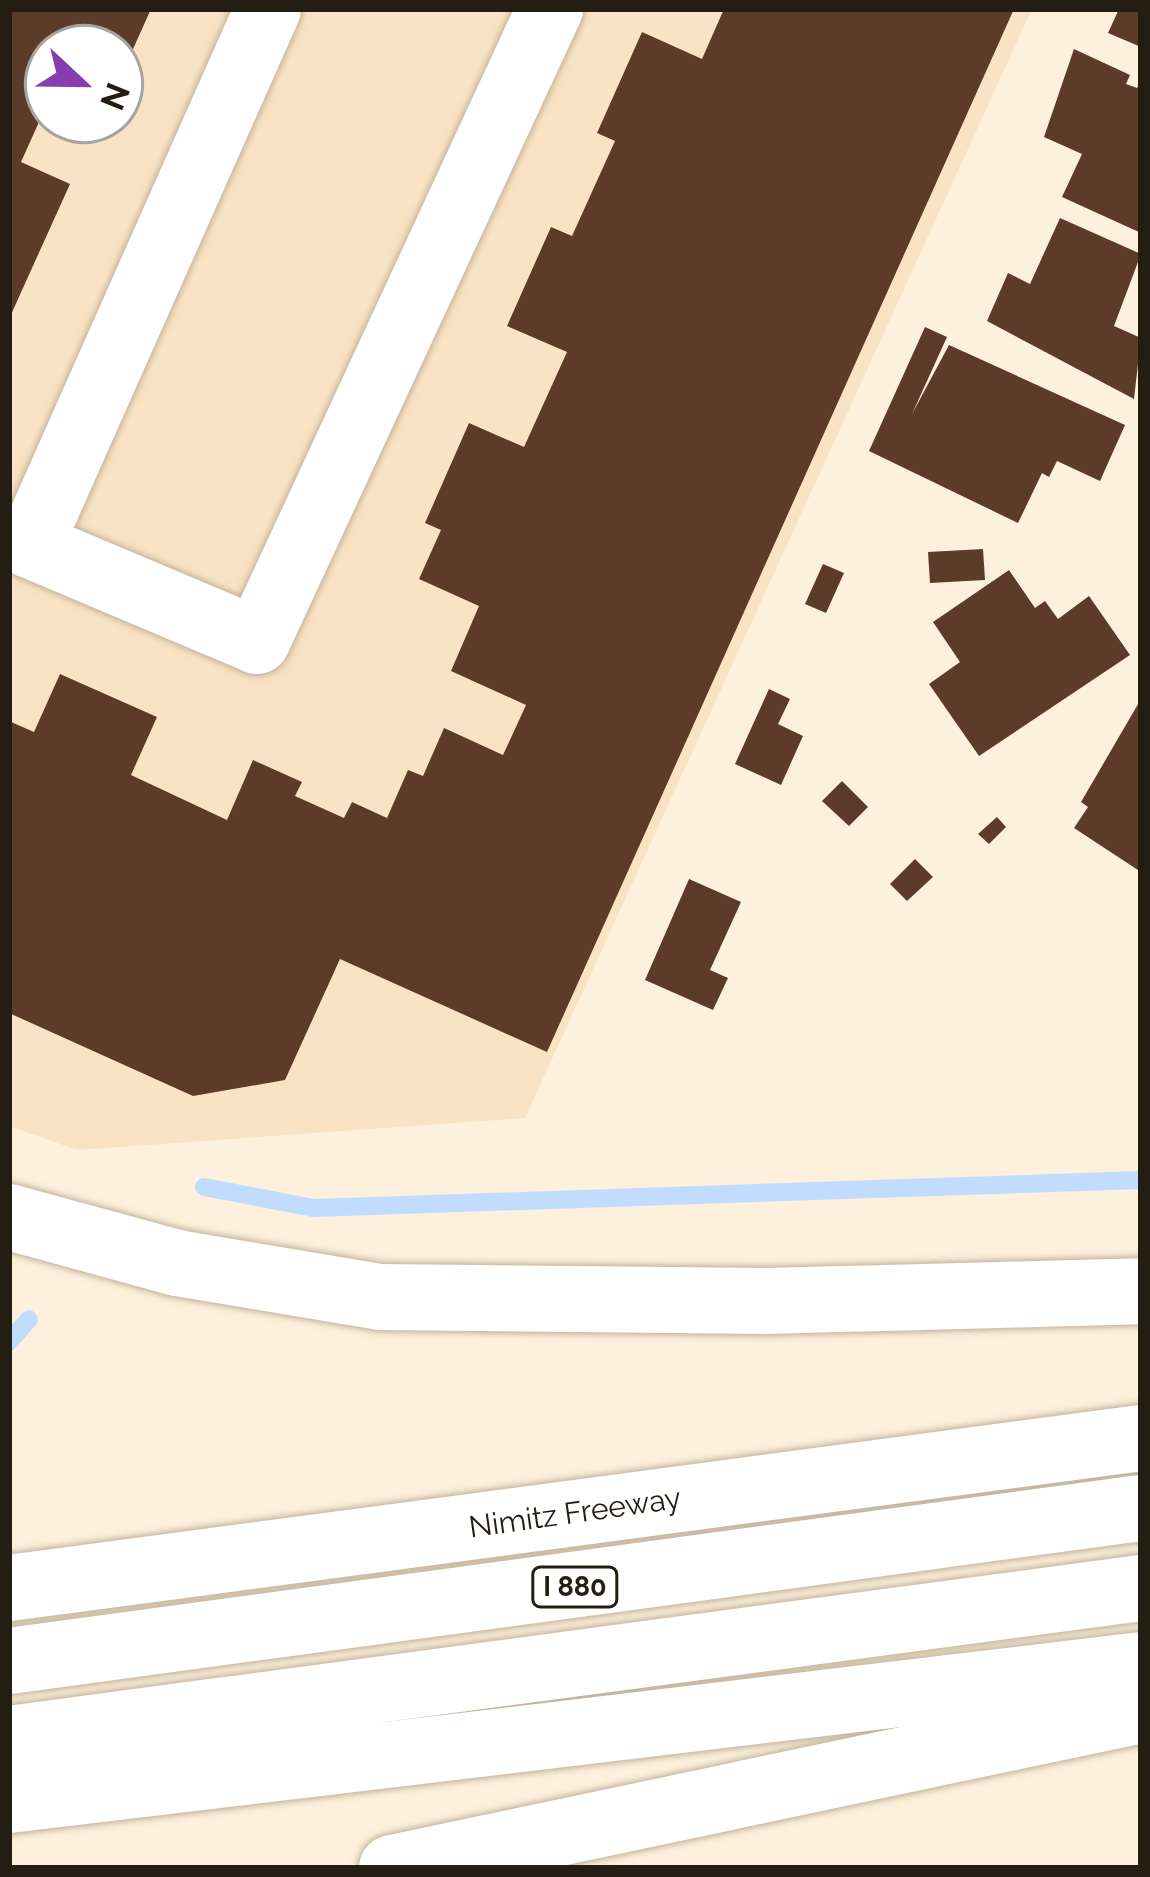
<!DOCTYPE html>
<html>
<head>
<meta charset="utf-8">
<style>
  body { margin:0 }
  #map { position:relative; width:1150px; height:1877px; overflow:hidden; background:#fdf0dc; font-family:Raleway,sans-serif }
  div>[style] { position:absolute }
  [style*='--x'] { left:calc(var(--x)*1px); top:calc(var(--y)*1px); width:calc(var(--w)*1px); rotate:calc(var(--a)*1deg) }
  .built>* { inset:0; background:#f9e3c4 }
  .stream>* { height:18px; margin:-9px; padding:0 9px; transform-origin:9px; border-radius:9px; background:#c1dcfe }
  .building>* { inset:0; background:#5c3b29 }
  .roads { filter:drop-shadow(0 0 3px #c4b39c) drop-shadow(0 0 3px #c4b39c) }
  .minor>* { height:66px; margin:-33px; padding:0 33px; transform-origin:33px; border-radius:33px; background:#fff }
  .highway>* { height:66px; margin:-33px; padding:0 33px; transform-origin:33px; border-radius:33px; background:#fff }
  span { translate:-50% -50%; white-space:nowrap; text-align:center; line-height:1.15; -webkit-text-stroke:12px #fff; paint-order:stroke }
  .shield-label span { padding:3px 9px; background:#fff; border:3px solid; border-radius:9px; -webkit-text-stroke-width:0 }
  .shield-label { font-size:27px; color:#231d14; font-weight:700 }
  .street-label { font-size:30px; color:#231d14 }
  .frame { position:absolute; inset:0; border:12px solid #231d14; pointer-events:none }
  .north { position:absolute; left:24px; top:24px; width:120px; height:120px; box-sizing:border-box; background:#fff; border:3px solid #a7a5a1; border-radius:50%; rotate:112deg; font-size:33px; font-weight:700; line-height:48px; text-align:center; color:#231d14 }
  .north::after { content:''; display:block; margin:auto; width:42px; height:54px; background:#883daf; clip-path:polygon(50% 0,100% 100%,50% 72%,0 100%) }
</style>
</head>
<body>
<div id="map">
  <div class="built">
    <div style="clip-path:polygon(evenodd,9px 9px,1032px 9px,525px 1118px,77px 1150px,9px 1126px,9px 9px,48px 48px,120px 48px,120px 120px,48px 120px,48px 48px)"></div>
  </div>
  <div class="stream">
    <div style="--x:204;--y:1187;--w:112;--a:10.8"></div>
    <div style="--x:314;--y:1208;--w:827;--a:-1.94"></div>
    <div style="--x:9;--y:1342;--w:30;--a:-49"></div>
  </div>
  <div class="building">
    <div style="clip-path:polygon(9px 9px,151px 9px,120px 78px,120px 48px,48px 48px,48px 102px,21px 162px,70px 184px,9px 319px)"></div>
    <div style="clip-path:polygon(724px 9px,1014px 9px,547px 1052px,340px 959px,285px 1080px,193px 1096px,9px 1013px,9px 721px,34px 732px,60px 674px,157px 717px,131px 775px,227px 820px,253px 760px,302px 782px,295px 796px,344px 818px,352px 802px,387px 818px,408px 770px,423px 776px,444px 728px,503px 755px,526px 705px,451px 671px,479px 606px,419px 579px,441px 530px,425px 523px,469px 423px,524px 447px,567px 352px,507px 326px,551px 227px,572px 236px,615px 141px,597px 133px,642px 32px,702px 59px)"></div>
    <div style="clip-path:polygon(1119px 9px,1141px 9px,1141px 47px,1108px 33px)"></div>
    <div style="clip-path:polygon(1074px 49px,1130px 75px,1126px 84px,1137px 88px,1141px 82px,1141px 233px,1062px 197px,1082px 154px,1044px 137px)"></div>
    <div style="clip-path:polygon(1060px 218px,1141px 254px,1114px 326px,1141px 338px,1134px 399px,987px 321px,1008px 273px,1030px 284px)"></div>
    <div style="clip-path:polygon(925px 327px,947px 337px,912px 414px,949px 345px,1125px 425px,1100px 481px,1057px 461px,1049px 477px,1042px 473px,1018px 523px,869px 451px)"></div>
    <div style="clip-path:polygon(983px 549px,985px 580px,930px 583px,928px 552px)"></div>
    <div style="clip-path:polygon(823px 564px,844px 573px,826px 613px,805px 604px)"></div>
    <div style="clip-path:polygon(1009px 570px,1035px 608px,1045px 601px,1058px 619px,1089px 596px,1130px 655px,979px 756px,929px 684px,960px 662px,933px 622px)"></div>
    <div style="clip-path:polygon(769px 689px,790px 699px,778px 724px,803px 736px,781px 785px,735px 764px)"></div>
    <div style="clip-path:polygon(1141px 699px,1141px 872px,1074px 828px,1088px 807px,1081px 802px)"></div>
    <div style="clip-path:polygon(842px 781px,868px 807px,849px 826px,822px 801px)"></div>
    <div style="clip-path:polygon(997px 817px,1006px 827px,989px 844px,978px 834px)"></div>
    <div style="clip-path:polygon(915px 859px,933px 877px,907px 901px,890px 884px)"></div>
    <div style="clip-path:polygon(689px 879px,741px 902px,710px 970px,728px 978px,713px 1010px,645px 980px)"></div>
  </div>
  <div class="roads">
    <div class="minor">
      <div style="--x:9;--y:536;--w:269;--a:22.9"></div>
      <div style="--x:257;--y:641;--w:697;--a:-65.13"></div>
      <div style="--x:30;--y:545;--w:586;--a:-66.06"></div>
    </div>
    <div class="highway">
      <div style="--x:9;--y:1217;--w:174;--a:15.3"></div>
      <div style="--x:177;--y:1263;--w:206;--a:9.5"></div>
      <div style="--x:380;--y:1297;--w:386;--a:0.6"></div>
      <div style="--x:766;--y:1301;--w:375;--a:-1.5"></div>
      <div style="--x:9;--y:1588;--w:1142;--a:-7.55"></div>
      <div style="--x:9;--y:1661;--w:1142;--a:-7.7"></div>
      <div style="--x:9;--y:1739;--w:1142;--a:-7.6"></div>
      <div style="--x:9;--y:1800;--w:1140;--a:-6.8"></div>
      <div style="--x:392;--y:1868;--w:765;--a:-11.91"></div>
    </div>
  </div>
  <div class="shield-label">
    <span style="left:575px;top:1587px">I 880</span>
  </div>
  <div class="street-label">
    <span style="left:575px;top:1513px;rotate:-8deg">Nimitz Freeway</span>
  </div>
  <div class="frame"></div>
  <div class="north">N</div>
</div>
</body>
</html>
